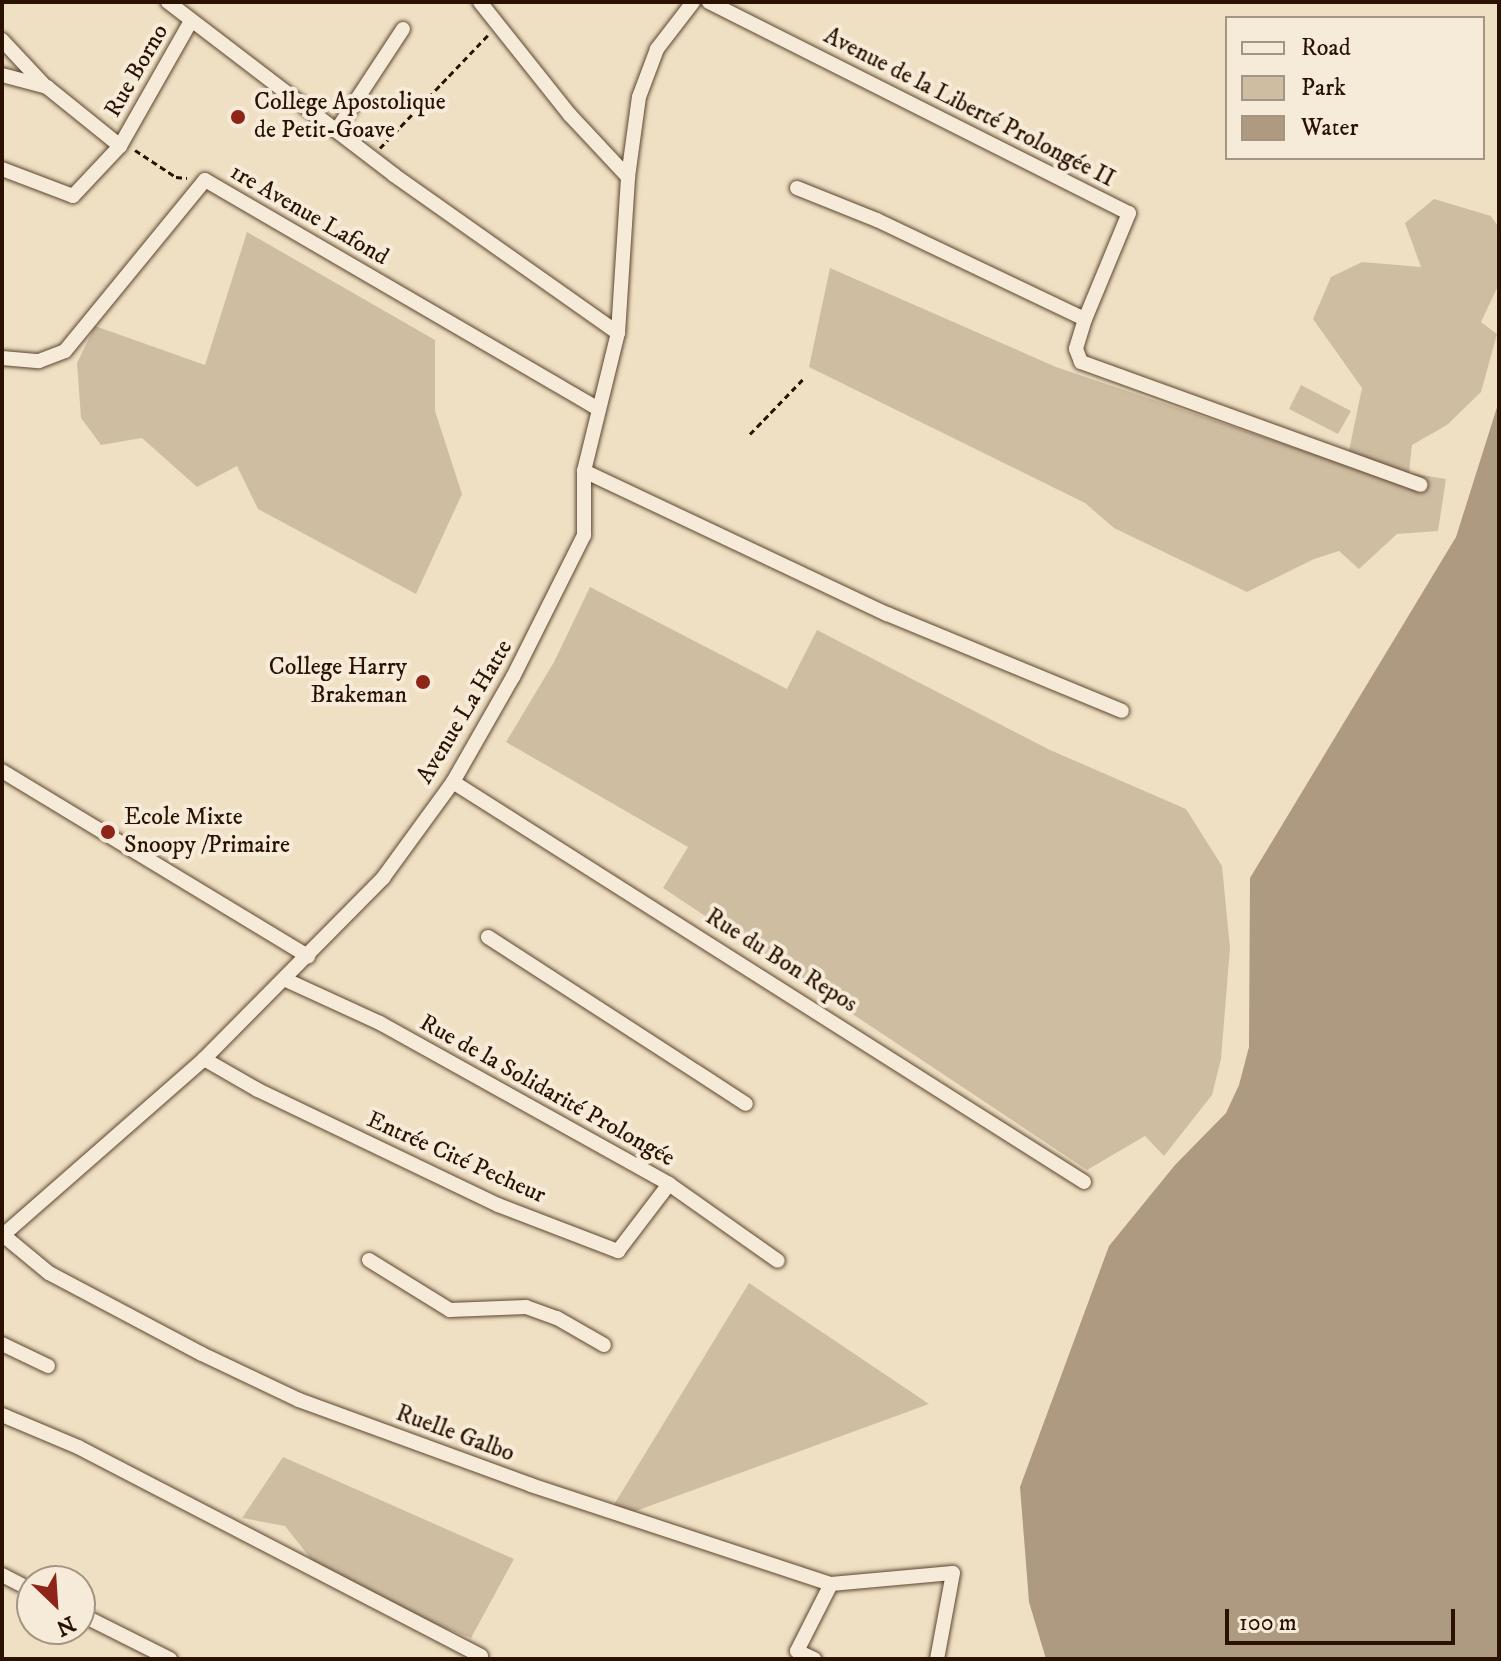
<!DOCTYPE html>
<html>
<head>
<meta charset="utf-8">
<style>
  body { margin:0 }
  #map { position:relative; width:1501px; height:1661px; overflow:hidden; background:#f0e0c3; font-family:"IM FELL DW Pica",serif }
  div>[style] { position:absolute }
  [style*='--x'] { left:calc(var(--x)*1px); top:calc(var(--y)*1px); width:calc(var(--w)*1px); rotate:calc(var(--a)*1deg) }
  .green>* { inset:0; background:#cfbda2 }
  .water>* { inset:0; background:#ad9a81 }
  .path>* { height:3px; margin-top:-1.5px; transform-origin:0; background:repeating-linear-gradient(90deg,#2b1200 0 6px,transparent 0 10px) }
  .roads { filter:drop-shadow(0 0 2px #5c4631) drop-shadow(0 0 2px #5c4631) }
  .minor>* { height:14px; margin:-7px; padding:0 7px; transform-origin:7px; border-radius:7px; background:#f5ebd8 }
  .dots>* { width:22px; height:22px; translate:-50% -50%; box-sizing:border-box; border:4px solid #f5ebd8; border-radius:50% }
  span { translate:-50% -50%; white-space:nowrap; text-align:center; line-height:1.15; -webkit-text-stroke:8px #f5ebd8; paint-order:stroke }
  .street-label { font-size:24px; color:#2b1200 }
  .poi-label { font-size:24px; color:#2b1200 }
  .left { translate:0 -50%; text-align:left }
  .right { translate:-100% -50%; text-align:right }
  .frame { position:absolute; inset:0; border:4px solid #2b1200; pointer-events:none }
  .legend { position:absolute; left:1225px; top:16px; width:260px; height:144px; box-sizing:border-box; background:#f5ebd8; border:2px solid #a49482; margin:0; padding:10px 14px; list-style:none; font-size:24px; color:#2b1200 }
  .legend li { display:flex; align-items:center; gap:16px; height:40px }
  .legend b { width:40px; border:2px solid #a49482 }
  .north { position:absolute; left:16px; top:1565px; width:80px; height:80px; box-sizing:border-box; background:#f5ebd8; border:2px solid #a49482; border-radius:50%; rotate:155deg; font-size:22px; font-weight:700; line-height:32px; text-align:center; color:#2b1200 }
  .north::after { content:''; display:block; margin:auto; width:28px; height:36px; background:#8f2418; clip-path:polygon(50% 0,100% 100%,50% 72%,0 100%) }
  .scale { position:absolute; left:1225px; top:1609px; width:230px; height:36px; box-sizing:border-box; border:4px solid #2b1200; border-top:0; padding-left:10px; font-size:24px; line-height:28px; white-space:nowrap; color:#2b1200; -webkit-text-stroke:6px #f5ebd8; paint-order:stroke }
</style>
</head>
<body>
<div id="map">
  <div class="green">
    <div style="clip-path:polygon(1434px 199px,1491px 216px,1499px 228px,1499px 284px,1481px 322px,1497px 334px,1481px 392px,1447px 425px,1412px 445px,1409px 473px,1446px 479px,1438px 531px,1397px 534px,1359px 569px,1339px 551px,1314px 559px,1247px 592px,1114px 528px,1085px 503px,809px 367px,830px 268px,1056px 367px,1346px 465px,1362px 388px,1313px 319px,1331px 277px,1362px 262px,1421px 267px,1405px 223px)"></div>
    <div style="clip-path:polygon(247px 232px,435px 340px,435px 411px,462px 494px,416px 594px,258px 509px,237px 466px,197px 487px,142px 438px,101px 445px,81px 418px,77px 363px,95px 326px,205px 365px)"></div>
    <div style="clip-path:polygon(1301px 385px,1351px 411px,1338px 434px,1289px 409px)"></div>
    <div style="clip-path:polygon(590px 587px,787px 689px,817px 630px,1050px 750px,1186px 809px,1222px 866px,1230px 948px,1221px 1059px,1212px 1095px,1164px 1156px,1145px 1136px,1087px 1170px,663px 888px,688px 847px,506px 742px,554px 662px)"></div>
    <div style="clip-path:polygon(749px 1283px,929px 1404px,633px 1512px,612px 1508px)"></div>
    <div style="clip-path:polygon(283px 1457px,514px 1559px,471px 1638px,331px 1584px,285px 1526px,242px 1518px)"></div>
  </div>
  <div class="water">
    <div style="clip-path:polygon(1499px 401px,1499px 1659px,1046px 1659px,1029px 1602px,1020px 1487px,1109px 1246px,1175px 1165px,1226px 1113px,1239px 1085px,1249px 1047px,1250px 878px,1456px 537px)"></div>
  </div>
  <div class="path">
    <div style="--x:380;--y:148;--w:156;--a:-46.3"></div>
    <div style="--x:135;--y:150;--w:49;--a:33.4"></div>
    <div style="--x:176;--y:177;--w:11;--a:5"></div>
    <div style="--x:750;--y:434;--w:78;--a:-46"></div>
  </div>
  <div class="roads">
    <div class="minor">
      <div style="--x:168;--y:2;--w:285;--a:37.4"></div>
      <div style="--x:394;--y:175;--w:274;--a:35.2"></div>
      <div style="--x:480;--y:2;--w:144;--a:51.5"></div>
      <div style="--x:570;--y:115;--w:85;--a:46.9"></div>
      <div style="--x:709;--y:2;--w:470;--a:26.7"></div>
      <div style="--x:1129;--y:213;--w:115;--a:112.5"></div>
      <div style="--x:1085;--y:319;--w:31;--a:107"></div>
      <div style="--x:1076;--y:349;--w:14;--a:69"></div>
      <div style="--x:1081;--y:362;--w:361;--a:19.9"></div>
      <div style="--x:2;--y:40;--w:64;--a:46.9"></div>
      <div style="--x:2;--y:75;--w:47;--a:14.9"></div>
      <div style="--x:47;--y:87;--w:94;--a:38.9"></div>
      <div style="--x:336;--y:131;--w:122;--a:-56.7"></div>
      <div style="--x:2;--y:169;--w:76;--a:20.8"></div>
      <div style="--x:73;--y:196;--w:69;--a:-46.8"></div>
      <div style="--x:120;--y:146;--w:144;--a:-60.4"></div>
      <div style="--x:797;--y:188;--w:86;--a:21.8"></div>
      <div style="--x:877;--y:220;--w:230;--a:25.5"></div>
      <div style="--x:2;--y:358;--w:37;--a:5"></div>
      <div style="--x:39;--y:361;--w:28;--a:-21"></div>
      <div style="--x:65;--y:351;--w:221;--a:-50.7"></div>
      <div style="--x:205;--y:180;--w:453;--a:30.2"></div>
      <div style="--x:584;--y:471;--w:335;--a:25.3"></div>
      <div style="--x:887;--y:614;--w:254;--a:22.4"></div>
      <div style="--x:2;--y:771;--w:358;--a:31.2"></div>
      <div style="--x:453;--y:782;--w:747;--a:32.37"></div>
      <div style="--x:488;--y:937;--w:307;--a:32.9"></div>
      <div style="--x:284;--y:979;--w:106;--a:24.6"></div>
      <div style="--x:380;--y:1023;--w:331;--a:29.1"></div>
      <div style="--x:669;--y:1184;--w:133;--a:35.2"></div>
      <div style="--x:204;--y:1059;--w:62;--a:29.9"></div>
      <div style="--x:258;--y:1090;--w:266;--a:25.6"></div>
      <div style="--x:498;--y:1205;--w:129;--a:21"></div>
      <div style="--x:618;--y:1251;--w:84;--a:-52.7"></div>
      <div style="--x:3;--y:1235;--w:60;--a:39.6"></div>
      <div style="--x:49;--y:1273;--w:173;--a:27.9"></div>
      <div style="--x:202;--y:1354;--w:107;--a:25.4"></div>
      <div style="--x:299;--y:1400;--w:247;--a:20.1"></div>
      <div style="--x:531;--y:1485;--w:316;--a:18.3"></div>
      <div style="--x:831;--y:1584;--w:75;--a:116.9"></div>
      <div style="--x:797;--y:1651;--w:19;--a:25"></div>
      <div style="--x:2;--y:1236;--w:269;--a:-41.2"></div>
      <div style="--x:204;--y:1059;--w:255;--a:-45.3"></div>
      <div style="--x:383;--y:878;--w:119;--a:-53.9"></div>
      <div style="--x:453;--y:782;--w:121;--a:-60.3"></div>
      <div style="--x:513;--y:677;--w:159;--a:-63.4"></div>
      <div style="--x:584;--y:535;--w:64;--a:-90"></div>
      <div style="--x:584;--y:471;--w:142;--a:-76.2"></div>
      <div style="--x:618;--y:333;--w:156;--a:-86.3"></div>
      <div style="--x:628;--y:177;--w:81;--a:-82.2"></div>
      <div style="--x:639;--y:97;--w:51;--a:-69.4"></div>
      <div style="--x:657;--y:49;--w:59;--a:-52.5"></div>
      <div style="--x:369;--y:1260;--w:95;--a:31.7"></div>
      <div style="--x:450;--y:1310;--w:76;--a:-2.3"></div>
      <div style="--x:526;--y:1307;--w:33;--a:20"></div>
      <div style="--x:557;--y:1318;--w:54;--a:29.9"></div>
      <div style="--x:2;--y:1344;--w:51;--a:25.6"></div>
      <div style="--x:2;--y:1415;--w:82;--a:22.8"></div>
      <div style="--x:78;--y:1447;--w:454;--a:27.4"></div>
      <div style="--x:2;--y:1575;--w:34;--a:27"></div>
      <div style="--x:831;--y:1584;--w:122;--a:-5.2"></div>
      <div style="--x:953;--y:1573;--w:87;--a:100.5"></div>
      <div style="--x:80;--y:1614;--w:101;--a:26.6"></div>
    </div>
  </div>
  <div class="dots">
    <div style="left:238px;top:117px;background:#8f2418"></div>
    <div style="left:423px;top:682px;background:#8f2418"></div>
    <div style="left:108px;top:832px;background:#8f2418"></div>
  </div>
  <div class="street-label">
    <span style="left:137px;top:71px;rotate:-60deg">Rue Borno</span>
    <span style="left:969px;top:108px;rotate:27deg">Avenue de la Liberté Prolongée II</span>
    <span style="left:309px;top:215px;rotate:30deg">1re Avenue Lafond</span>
    <span style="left:465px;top:712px;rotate:-59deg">Avenue La Hatte</span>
    <span style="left:781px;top:961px;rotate:32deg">Rue du Bon Repos</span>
    <span style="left:547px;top:1091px;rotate:29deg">Rue de la Solidarité Prolongée</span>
    <span style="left:456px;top:1158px;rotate:24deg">Entrée Cité Pecheur</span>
    <span style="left:455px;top:1434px;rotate:20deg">Ruelle Galbo</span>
  </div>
  <div class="poi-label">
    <span class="left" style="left:254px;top:117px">College Apostolique<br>de Petit-Goave</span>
    <span class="right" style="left:407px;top:682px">College Harry<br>Brakeman</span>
    <span class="left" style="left:124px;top:832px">Ecole Mixte<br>Snoopy /Primaire</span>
  </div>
  <div class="frame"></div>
  <ul class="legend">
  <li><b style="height:10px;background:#f5ebd8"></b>Road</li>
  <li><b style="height:22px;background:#cfbda2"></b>Park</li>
  <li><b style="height:22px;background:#ad9a81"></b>Water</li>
  </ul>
  <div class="north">N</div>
  <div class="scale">100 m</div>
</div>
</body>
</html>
